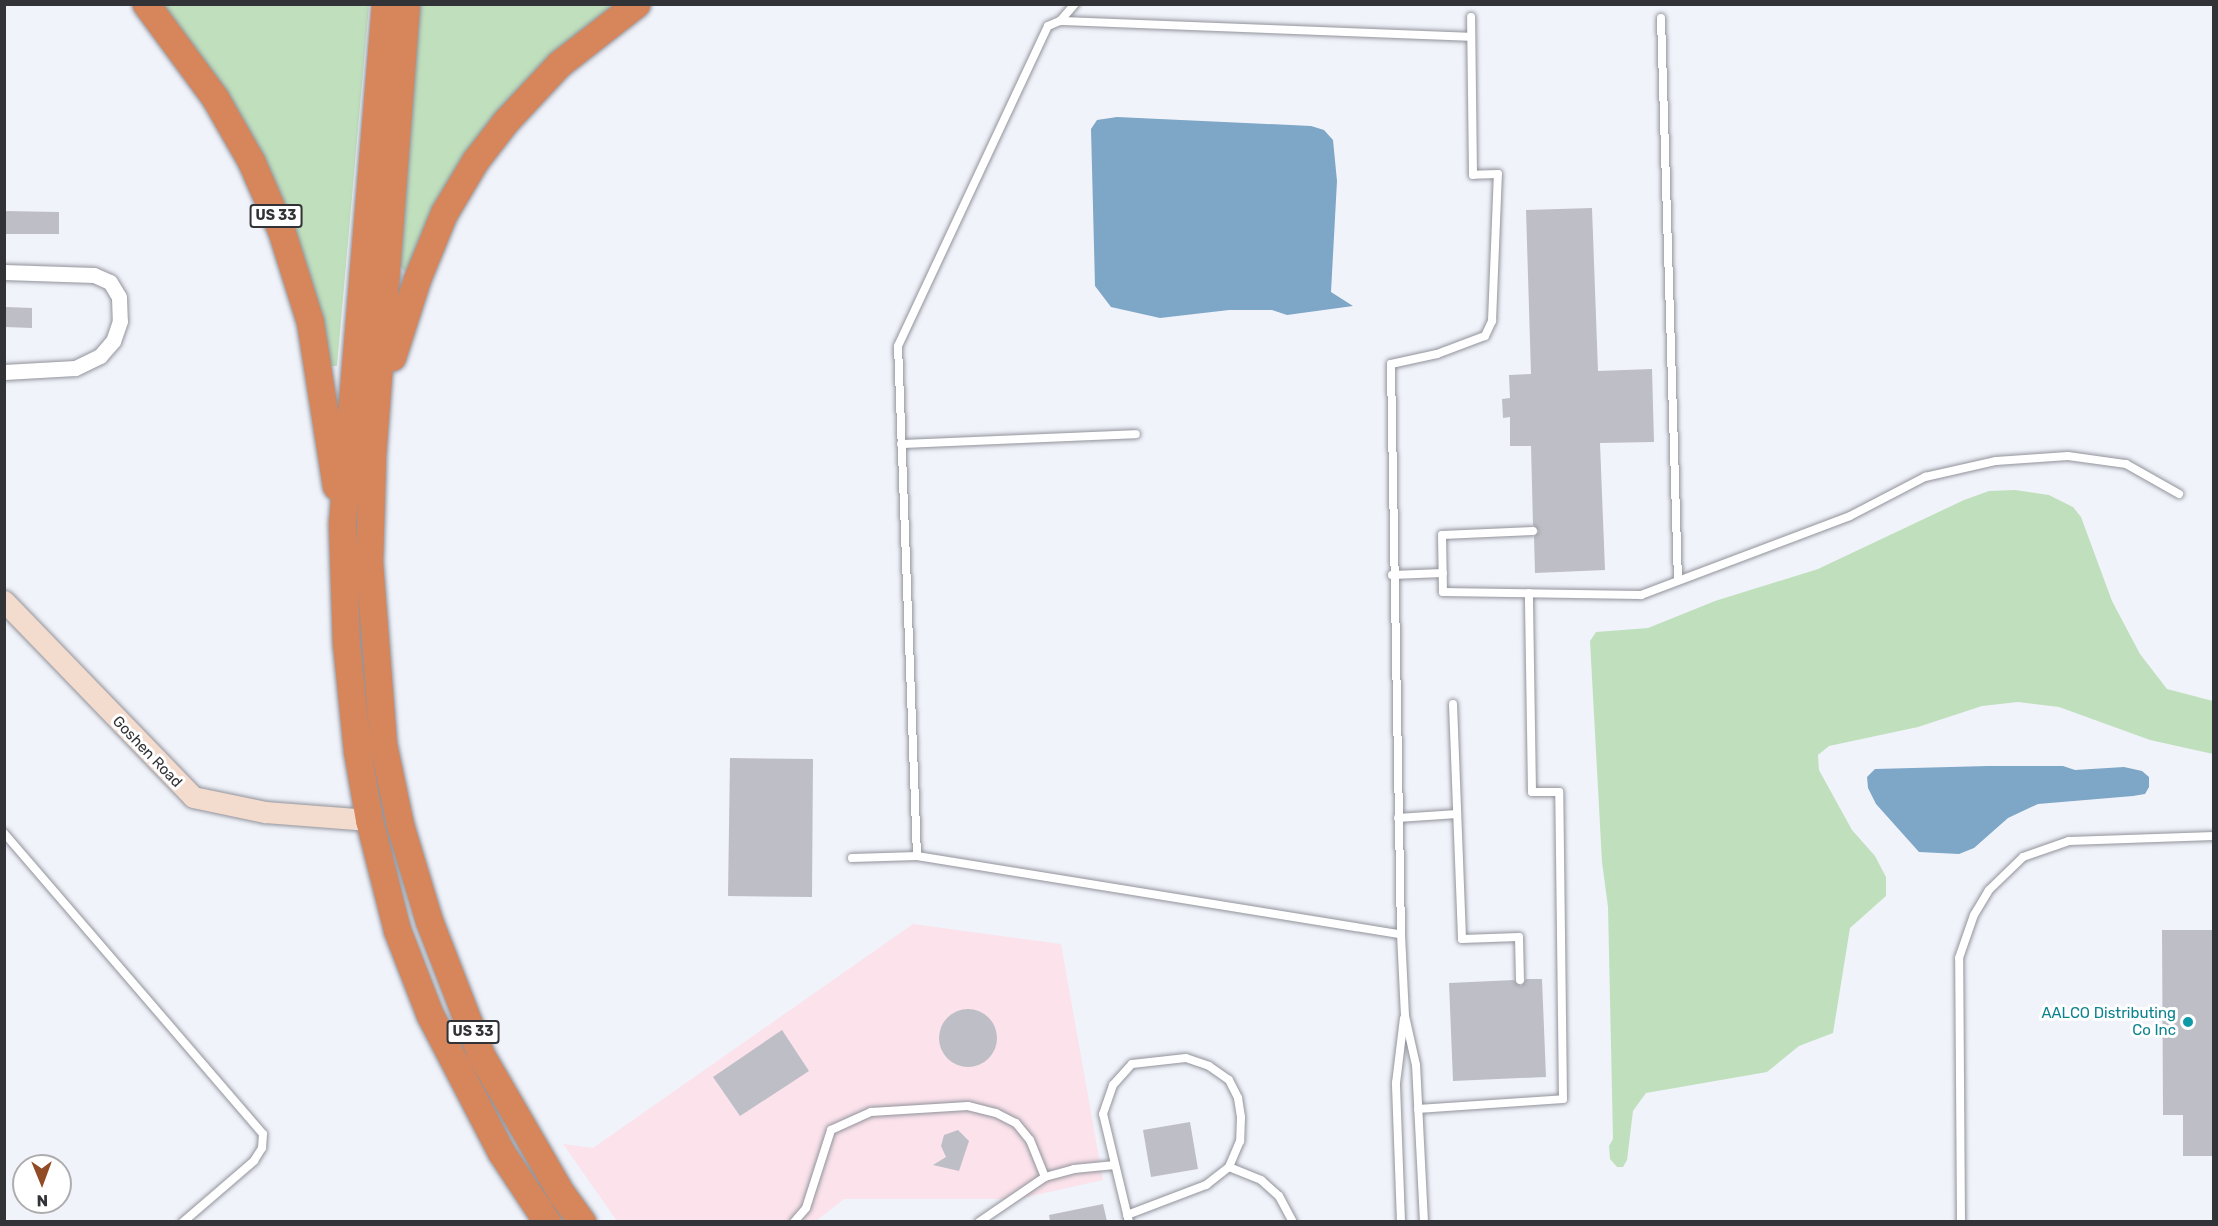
<!DOCTYPE html>
<html>
<head>
<meta charset="utf-8">
<style>
  body { margin:0 }
  #map { position:relative; width:2218px; height:1226px; overflow:hidden; background:#f1f3fb; font-family:Rubik,sans-serif }
  div>[style] { position:absolute }
  [style*='--x'] { left:calc(var(--x)*1px); top:calc(var(--y)*1px); width:calc(var(--w)*1px); rotate:calc(var(--a)*1deg) }
  .industrial>* { inset:0; background:#fbe2eb }
  .green>* { inset:0; background:#c0e0bd }
  .water>* { inset:0; background:#7ea6c6 }
  .building>* { inset:0; background:#bebec6 }
  .round { border-radius:50% }
  .roads { filter:drop-shadow(0 0 2px #91939a) drop-shadow(0 0 2px #91939a) }
  .lane>* { height:8px; margin:-4px; padding:0 4px; transform-origin:4px; border-radius:4px; background:#fff }
  .street>* { height:15px; margin:-7.5px; padding:0 7.5px; transform-origin:7.5px; border-radius:7.5px; background:#fff }
  .secondary>* { height:21px; margin:-10.5px; padding:0 10.5px; transform-origin:10.5px; border-radius:10.5px; background:#f3dbce }
  .highway>* { height:27px; margin:-13.5px; padding:0 13.5px; transform-origin:13.5px; border-radius:13.5px; background:#d7865c }
  .dots>* { width:16px; height:16px; translate:-50% -50%; box-sizing:border-box; border:3px solid #fff; border-radius:50% }
  span { translate:-50% -50%; white-space:nowrap; text-align:center; line-height:1.15; -webkit-text-stroke:6px #fff; paint-order:stroke }
  .shield-label span { padding:2px 4px; background:#fff; border:2px solid; border-radius:4px; -webkit-text-stroke-width:0 }
  .shield-label { font-size:14px; color:#323336; font-weight:700 }
  .street-label { font-size:15px; color:#323336 }
  .culture-label { font-size:15px; color:#0d838f }
  .right { translate:-100% -50%; text-align:right }
  .frame { position:absolute; inset:0; border:6px solid #323336; pointer-events:none }
  .north { position:absolute; left:12px; top:1154px; width:60px; height:60px; box-sizing:border-box; background:#fff; border:2px solid #adadaf; border-radius:50%; rotate:179deg; font-size:16px; font-weight:700; line-height:24px; text-align:center; color:#323336 }
  .north::after { content:''; display:block; margin:auto; width:21px; height:27px; background:#914b25; clip-path:polygon(50% 0,100% 100%,50% 72%,0 100%) }
</style>
</head>
<body>
<div id="map">
  <div class="industrial">
    <div style="clip-path:polygon(913px 924px,1061px 944px,1103px 1180px,1018px 1199px,844px 1199px,816px 1221px,617px 1221px,563px 1144px,593px 1148px)"></div>
  </div>
  <div class="green">
    <div style="clip-path:polygon(156px 5px,369px 5px,337px 366px,328px 366px,318px 319px)"></div>
    <div style="clip-path:polygon(415px 5px,620px 5px,569px 44px,405px 272px,400px 266px)"></div>
    <div style="clip-path:polygon(2015px 490px,2049px 495px,2073px 507px,2081px 517px,2112px 601px,2140px 654px,2167px 689px,2213px 701px,2213px 754px,2150px 740px,2059px 707px,2018px 702px,1982px 706px,1918px 727px,1829px 746px,1818px 755px,1819px 770px,1852px 830px,1875px 856px,1886px 877px,1886px 896px,1850px 928px,1833px 1033px,1799px 1046px,1767px 1072px,1646px 1093px,1633px 1111px,1627px 1160px,1623px 1167px,1617px 1167px,1610px 1159px,1609px 1146px,1613px 1139px,1608px 907px,1602px 862px,1590px 641px,1596px 632px,1648px 628px,1715px 601px,1818px 569px,1964px 500px,1989px 491px)"></div>
  </div>
  <div class="water">
    <div style="clip-path:polygon(1117px 117px,1311px 126px,1324px 130px,1333px 140px,1337px 181px,1331px 292px,1353px 306px,1287px 315px,1272px 310px,1229px 310px,1160px 318px,1111px 307px,1095px 286px,1091px 129px,1097px 120px)"></div>
    <div style="clip-path:polygon(1988px 766px,2063px 766px,2075px 770px,2124px 767px,2142px 771px,2149px 777px,2149px 787px,2145px 794px,2133px 796px,2038px 804px,2008px 818px,1974px 848px,1959px 854px,1919px 852px,1876px 804px,1868px 788px,1867px 777px,1875px 769px)"></div>
  </div>
  <div class="building">
    <div style="clip-path:polygon(1592px 208px,1598px 371px,1652px 369px,1654px 442px,1600px 443px,1605px 570px,1535px 573px,1534px 537px,1539px 531px,1533px 525px,1531px 446px,1510px 446px,1510px 417px,1503px 418px,1502px 399px,1510px 398px,1509px 375px,1531px 374px,1526px 210px)"></div>
    <div style="clip-path:polygon(4px 211px,59px 212px,59px 234px,4px 234px)"></div>
    <div style="clip-path:polygon(6px 307px,32px 308px,32px 328px,5px 327px)"></div>
    <div style="clip-path:polygon(730px 758px,813px 759px,812px 897px,728px 896px)"></div>
    <div style="clip-path:polygon(2162px 930px,2214px 930px,2214px 1156px,2183px 1156px,2183px 1115px,2163px 1115px)"></div>
    <div style="clip-path:polygon(1526px 979px,1542px 979px,1546px 1077px,1453px 1081px,1449px 983px,1514px 980px,1521px 986px)"></div>
    <div class="round" style="left:939px;top:1009px;width:58px;height:58px"></div>
    <div style="clip-path:polygon(782px 1030px,809px 1071px,740px 1116px,713px 1077px)"></div>
    <div style="clip-path:polygon(1190px 1122px,1198px 1169px,1151px 1177px,1143px 1130px)"></div>
    <div style="clip-path:polygon(958px 1130px,969px 1141px,959px 1171px,933px 1165px,946px 1157px,941px 1146px,944px 1135px)"></div>
    <div style="clip-path:polygon(1103px 1204px,1107px 1221px,1050px 1221px,1049px 1215px)"></div>
  </div>
  <div class="roads">
    <div class="lane">
      <div style="--x:1661;--y:18;--w:562;--a:88.27"></div>
      <div style="--x:1060;--y:21;--w:23;--a:-49"></div>
      <div style="--x:901;--y:444;--w:235;--a:-2.4"></div>
      <div style="--x:1533;--y:531;--w:91;--a:177.5"></div>
      <div style="--x:1442;--y:535;--w:57;--a:89"></div>
      <div style="--x:1443;--y:592;--w:198;--a:0.9"></div>
      <div style="--x:1641;--y:595;--w:223;--a:-20.7"></div>
      <div style="--x:1850;--y:516;--w:85;--a:-27.5"></div>
      <div style="--x:1925;--y:477;--w:73;--a:-12.7"></div>
      <div style="--x:1996;--y:461;--w:72;--a:-4"></div>
      <div style="--x:2068;--y:456;--w:59;--a:7.9"></div>
      <div style="--x:2126;--y:464;--w:61;--a:29.5"></div>
      <div style="--x:1392;--y:575;--w:51;--a:-2.2"></div>
      <div style="--x:1453;--y:704;--w:235;--a:87.8"></div>
      <div style="--x:1462;--y:939;--w:57;--a:-2"></div>
      <div style="--x:1519;--y:937;--w:43;--a:88.7"></div>
      <div style="--x:1398;--y:818;--w:59;--a:-3.9"></div>
      <div style="--x:4;--y:833;--w:397;--a:49.3"></div>
      <div style="--x:263;--y:1134;--w:14;--a:94"></div>
      <div style="--x:262;--y:1148;--w:15;--a:122"></div>
      <div style="--x:254;--y:1161;--w:94;--a:139.3"></div>
      <div style="--x:917;--y:856;--w:510;--a:-92.13"></div>
      <div style="--x:898;--y:346;--w:353;--a:-64.9"></div>
      <div style="--x:1048;--y:26;--w:13;--a:-23"></div>
      <div style="--x:1060;--y:21;--w:411;--a:2.2"></div>
      <div style="--x:852;--y:858;--w:65;--a:-1.8"></div>
      <div style="--x:917;--y:856;--w:490;--a:9.2"></div>
      <div style="--x:1418;--y:1109;--w:145;--a:-3.9"></div>
      <div style="--x:1563;--y:1099;--w:307;--a:-90.7"></div>
      <div style="--x:1559;--y:792;--w:27;--a:180"></div>
      <div style="--x:1532;--y:792;--w:199;--a:-90.9"></div>
      <div style="--x:1127;--y:1215;--w:85;--a:-20.8"></div>
      <div style="--x:1206;--y:1185;--w:29;--a:-38"></div>
      <div style="--x:794;--y:1222;--w:18;--a:-49"></div>
      <div style="--x:806;--y:1208;--w:82;--a:-72.2"></div>
      <div style="--x:831;--y:1130;--w:44;--a:-24.2"></div>
      <div style="--x:871;--y:1112;--w:97;--a:-3.5"></div>
      <div style="--x:968;--y:1106;--w:29;--a:14"></div>
      <div style="--x:996;--y:1113;--w:22;--a:27"></div>
      <div style="--x:1016;--y:1123;--w:22;--a:51"></div>
      <div style="--x:1030;--y:1140;--w:40;--a:68"></div>
      <div style="--x:979;--y:1222;--w:80;--a:-34.3"></div>
      <div style="--x:1045;--y:1177;--w:30;--a:-15"></div>
      <div style="--x:1074;--y:1169;--w:41;--a:-5.6"></div>
      <div style="--x:1129;--y:1222;--w:111;--a:-103.5"></div>
      <div style="--x:1103;--y:1114;--w:31;--a:-71"></div>
      <div style="--x:1113;--y:1085;--w:28;--a:-48"></div>
      <div style="--x:1132;--y:1064;--w:54;--a:-6.3"></div>
      <div style="--x:1186;--y:1058;--w:24;--a:19"></div>
      <div style="--x:1209;--y:1066;--w:24;--a:35"></div>
      <div style="--x:1229;--y:1080;--w:20;--a:63"></div>
      <div style="--x:1238;--y:1098;--w:19;--a:81"></div>
      <div style="--x:1241;--y:1117;--w:24;--a:92"></div>
      <div style="--x:1240;--y:1141;--w:28;--a:113"></div>
      <div style="--x:1229;--y:1167;--w:35;--a:22"></div>
      <div style="--x:1261;--y:1180;--w:24;--a:42"></div>
      <div style="--x:1279;--y:1196;--w:30;--a:62"></div>
      <div style="--x:1401;--y:1222;--w:139;--a:-92.1"></div>
      <div style="--x:1396;--y:1083;--w:65;--a:-83"></div>
      <div style="--x:1424;--y:1222;--w:157;--a:-92.9"></div>
      <div style="--x:1416;--y:1065;--w:50;--a:-102.7"></div>
      <div style="--x:1405;--y:1016;--w:82;--a:-92.8"></div>
      <div style="--x:1401;--y:934;--w:570;--a:-91.01"></div>
      <div style="--x:1391;--y:364;--w:47;--a:-12.3"></div>
      <div style="--x:1437;--y:354;--w:51;--a:-20.6"></div>
      <div style="--x:1485;--y:336;--w:17;--a:-65"></div>
      <div style="--x:1492;--y:321;--w:147;--a:-87.7"></div>
      <div style="--x:1498;--y:174;--w:25;--a:178"></div>
      <div style="--x:1473;--y:175;--w:158;--a:-90.7"></div>
      <div style="--x:1961;--y:1222;--w:264;--a:-90.4"></div>
      <div style="--x:1959;--y:958;--w:46;--a:-70.8"></div>
      <div style="--x:1974;--y:915;--w:29;--a:-59"></div>
      <div style="--x:1989;--y:890;--w:47;--a:-44.1"></div>
      <div style="--x:2023;--y:857;--w:49;--a:-19.2"></div>
      <div style="--x:2069;--y:841;--w:145;--a:-2"></div>
    </div>
    <div class="street">
      <div style="--x:4;--y:272;--w:90;--a:1.9"></div>
      <div style="--x:94;--y:275;--w:17;--a:24"></div>
      <div style="--x:110;--y:282;--w:17;--a:59"></div>
      <div style="--x:119;--y:297;--w:24;--a:88"></div>
      <div style="--x:120;--y:321;--w:21;--a:109"></div>
      <div style="--x:113;--y:341;--w:20;--a:131"></div>
      <div style="--x:100;--y:356;--w:28;--a:154"></div>
      <div style="--x:75;--y:368;--w:71;--a:176.8"></div>
    </div>
    <div class="secondary">
      <div style="--x:4;--y:601;--w:272;--a:46"></div>
      <div style="--x:193;--y:797;--w:74;--a:11.8"></div>
      <div style="--x:265;--y:812;--w:104;--a:4.4"></div>
    </div>
    <div class="highway">
      <div style="--x:146;--y:4;--w:117;--a:53.7"></div>
      <div style="--x:215;--y:98;--w:73;--a:60.3"></div>
      <div style="--x:251;--y:161;--w:75;--a:66.5"></div>
      <div style="--x:281;--y:230;--w:96;--a:72.5"></div>
      <div style="--x:310;--y:322;--w:166;--a:81"></div>
      <div style="--x:385;--y:4;--w:522;--a:94.73"></div>
      <div style="--x:342;--y:524;--w:119;--a:88.1"></div>
      <div style="--x:346;--y:643;--w:109;--a:84.2"></div>
      <div style="--x:357;--y:751;--w:70;--a:80.1"></div>
      <div style="--x:369;--y:820;--w:114;--a:75.7"></div>
      <div style="--x:397;--y:930;--w:91;--a:68.8"></div>
      <div style="--x:430;--y:1015;--w:154;--a:62.6"></div>
      <div style="--x:501;--y:1152;--w:84;--a:56.7"></div>
      <div style="--x:406;--y:4;--w:458;--a:94.3"></div>
      <div style="--x:372;--y:461;--w:101;--a:91.7"></div>
      <div style="--x:369;--y:562;--w:183;--a:85.6"></div>
      <div style="--x:383;--y:744;--w:83;--a:78.1"></div>
      <div style="--x:400;--y:825;--w:100;--a:73.2"></div>
      <div style="--x:429;--y:921;--w:144;--a:68.8"></div>
      <div style="--x:481;--y:1055;--w:160;--a:59.9"></div>
      <div style="--x:561;--y:1193;--w:36;--a:54"></div>
      <div style="--x:392;--y:357;--w:82;--a:-72.2"></div>
      <div style="--x:417;--y:279;--w:71;--a:-67.8"></div>
      <div style="--x:444;--y:213;--w:61;--a:-59.2"></div>
      <div style="--x:475;--y:161;--w:49;--a:-52.4"></div>
      <div style="--x:505;--y:122;--w:79;--a:-47"></div>
      <div style="--x:559;--y:64;--w:98;--a:-37.9"></div>
    </div>
  </div>
  <div class="dots">
    <div style="left:2188px;top:1022px;background:#0f9aa8"></div>
  </div>
  <div class="shield-label">
    <span style="left:276px;top:216px">US 33</span>
    <span style="left:473px;top:1032px">US 33</span>
  </div>
  <div class="street-label">
    <span style="left:147px;top:752px;rotate:46deg">Goshen Road</span>
  </div>
  <div class="culture-label">
    <span class="right" style="left:2176px;top:1022px">AALCO Distributing<br>Co Inc</span>
  </div>
  <div class="frame"></div>
  <div class="north">N</div>
</div>
</body>
</html>
